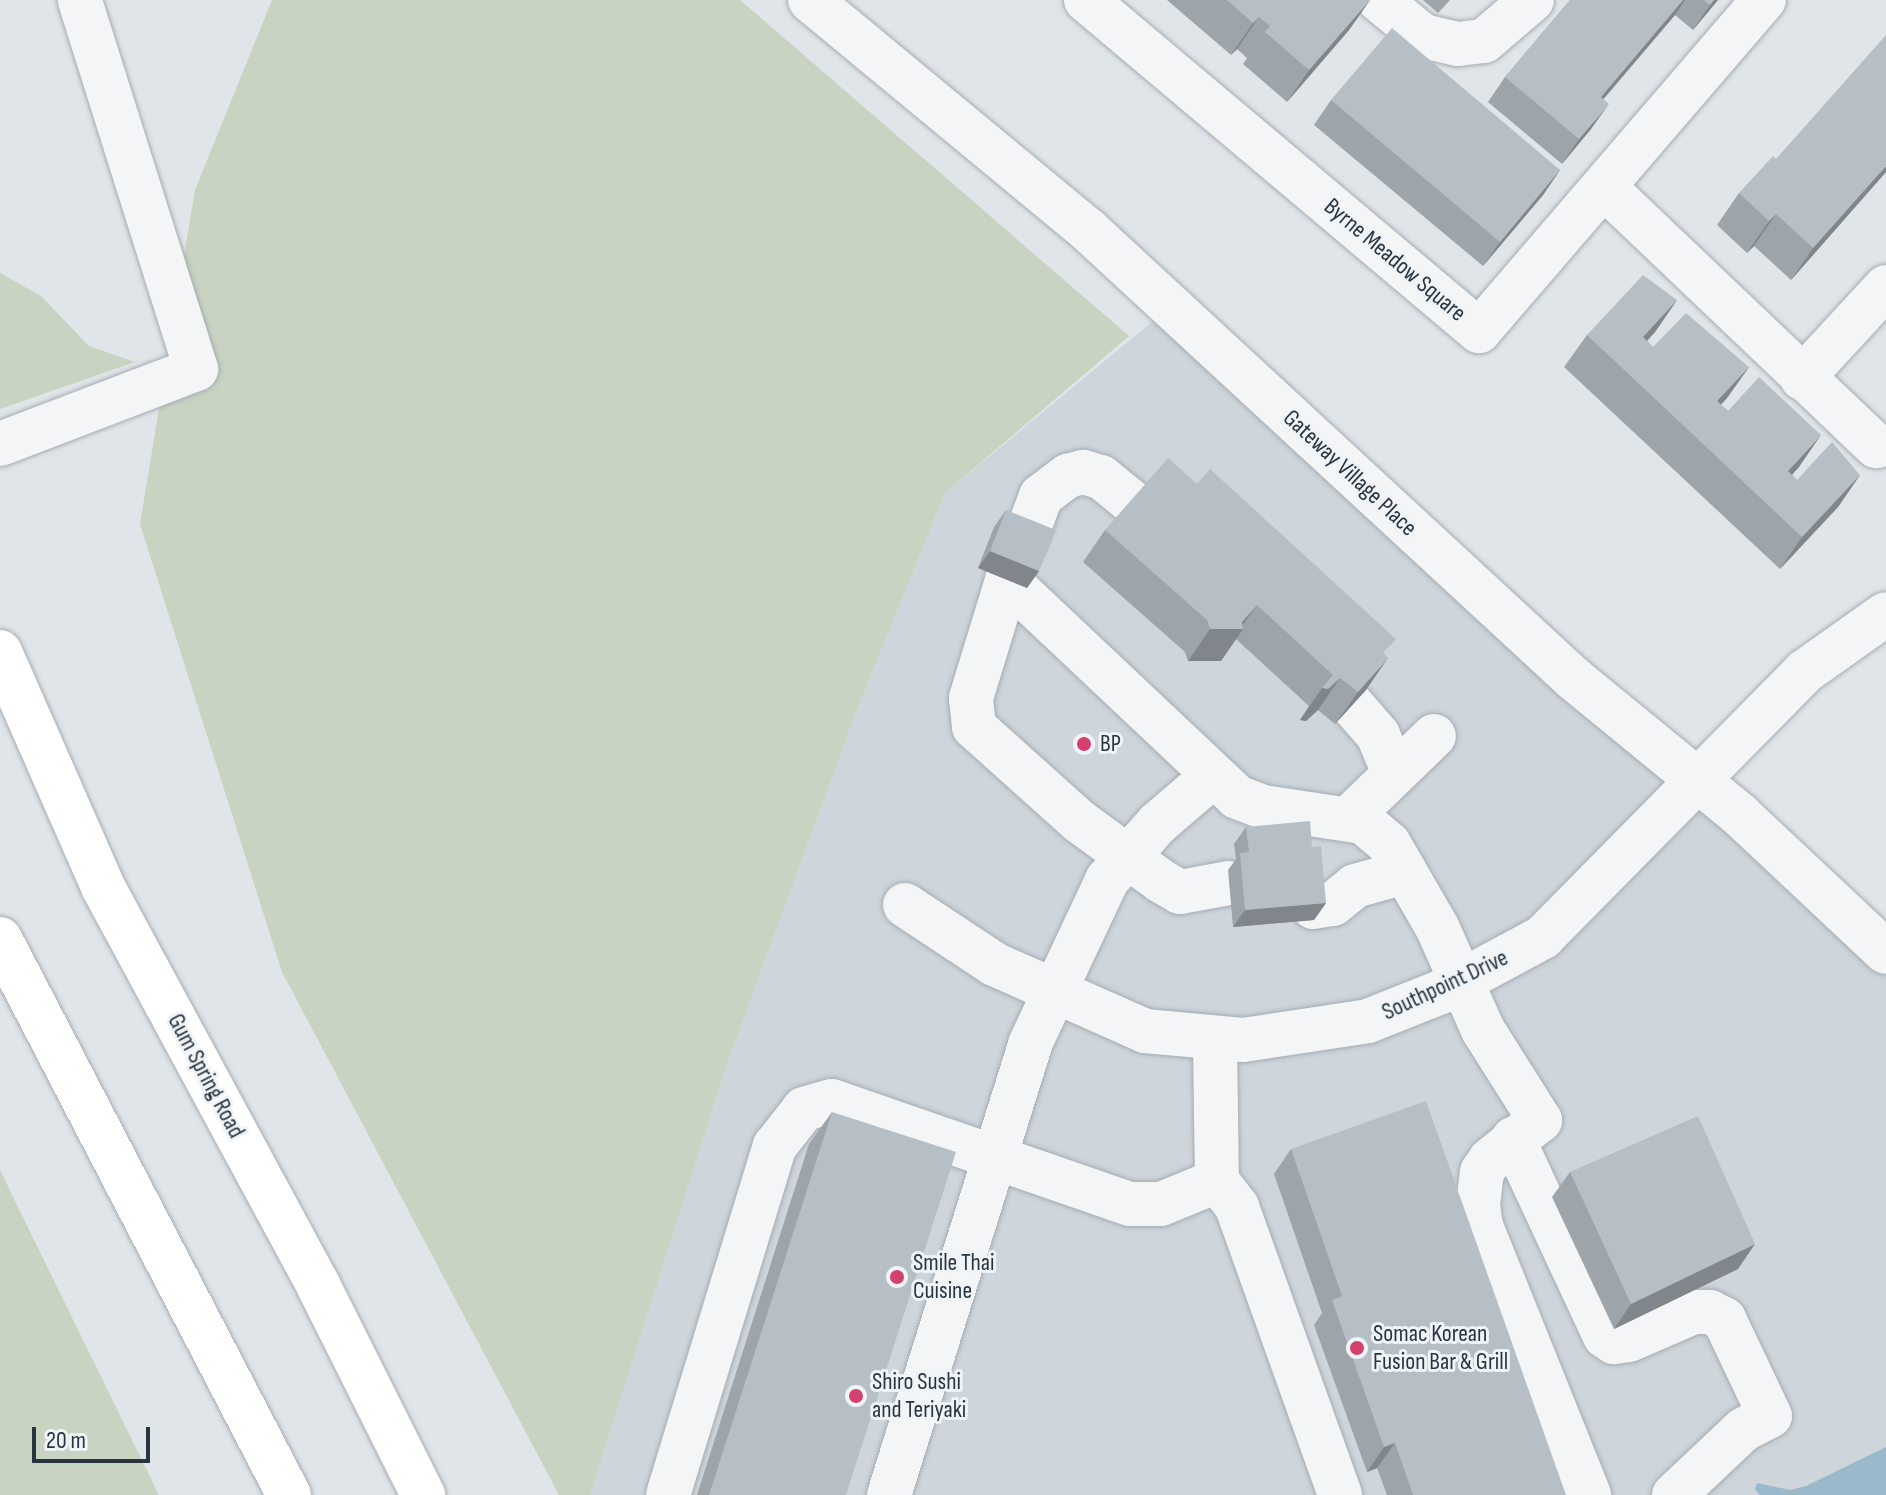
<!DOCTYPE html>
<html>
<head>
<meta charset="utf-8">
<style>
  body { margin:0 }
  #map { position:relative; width:1886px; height:1495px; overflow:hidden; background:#e0e5e9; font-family:"Sofia Sans Condensed",sans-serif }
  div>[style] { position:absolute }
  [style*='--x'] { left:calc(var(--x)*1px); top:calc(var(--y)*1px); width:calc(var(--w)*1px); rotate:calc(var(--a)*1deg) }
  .built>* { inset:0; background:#ced5db }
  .green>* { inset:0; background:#c9d3c1 }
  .water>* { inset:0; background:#9ab9ca }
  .roads { filter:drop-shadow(0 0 2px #a5adb3) drop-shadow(0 0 2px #a5adb3) }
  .minor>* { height:44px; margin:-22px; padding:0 22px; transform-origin:22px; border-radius:22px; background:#f3f5f7 }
  .major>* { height:44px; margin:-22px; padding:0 22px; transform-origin:22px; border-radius:22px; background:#fff }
  .wall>* { inset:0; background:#9da4aa }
  .shaded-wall>* { inset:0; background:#80868b }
  .building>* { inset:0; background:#b7bfc6 }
  .dots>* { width:22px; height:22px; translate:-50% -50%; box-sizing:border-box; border:4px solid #f0f4f7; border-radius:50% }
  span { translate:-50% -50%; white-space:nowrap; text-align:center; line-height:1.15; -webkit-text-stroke:6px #f0f4f7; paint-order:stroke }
  .street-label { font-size:24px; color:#283541 }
  .poi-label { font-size:24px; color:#283541 }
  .left { translate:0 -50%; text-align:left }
  .scale { position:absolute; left:32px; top:1427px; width:118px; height:36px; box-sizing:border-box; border:4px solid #283541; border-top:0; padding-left:10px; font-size:24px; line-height:28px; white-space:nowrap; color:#283541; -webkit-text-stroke:6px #f0f4f7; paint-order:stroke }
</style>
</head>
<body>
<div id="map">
  <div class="built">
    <div style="clip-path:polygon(1170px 307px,1886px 952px,1886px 1495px,590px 1495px,728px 1061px,858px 707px,945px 493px)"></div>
  </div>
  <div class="green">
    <div style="clip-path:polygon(272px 0,740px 0,1129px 336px,945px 493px,858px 707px,728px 1061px,590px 1495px,559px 1495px,282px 972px,140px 524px,195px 190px)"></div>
    <div style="clip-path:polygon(0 273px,41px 296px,89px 346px,135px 362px,0 409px)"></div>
    <div style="clip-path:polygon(0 1170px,14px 1199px,159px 1495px,0 1495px)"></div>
  </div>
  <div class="water">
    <div style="clip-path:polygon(1886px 1447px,1886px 1495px,1760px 1495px,1755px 1489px,1757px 1483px,1790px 1490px,1806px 1486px)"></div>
  </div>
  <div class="roads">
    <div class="minor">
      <div style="--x:810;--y:0;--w:359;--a:39.6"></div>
      <div style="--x:1087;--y:229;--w:663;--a:42.74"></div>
      <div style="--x:1574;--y:679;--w:215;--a:39.3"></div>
      <div style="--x:1740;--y:815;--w:200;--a:43.2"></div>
      <div style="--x:1086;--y:0;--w:514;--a:40.11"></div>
      <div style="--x:1479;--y:331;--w:437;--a:-49.3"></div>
      <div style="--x:1379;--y:0;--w:57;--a:39.3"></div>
      <div style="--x:1423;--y:36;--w:36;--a:13"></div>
      <div style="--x:1458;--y:44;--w:26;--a:-7"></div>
      <div style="--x:1484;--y:41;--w:63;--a:-40.5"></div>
      <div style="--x:1604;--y:187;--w:376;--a:43.6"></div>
      <div style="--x:1802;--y:378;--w:124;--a:-47.3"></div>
      <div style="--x:0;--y:444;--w:210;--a:-20.9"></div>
      <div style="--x:196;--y:369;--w:387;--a:-107.5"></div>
      <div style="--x:1025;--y:539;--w:46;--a:-69.6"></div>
      <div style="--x:1041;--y:496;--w:34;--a:-37"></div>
      <div style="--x:1068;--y:476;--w:16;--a:-15"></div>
      <div style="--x:1083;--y:472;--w:19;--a:16"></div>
      <div style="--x:1101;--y:477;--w:41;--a:39.1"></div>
      <div style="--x:1352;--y:705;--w:40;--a:49"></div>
      <div style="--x:1378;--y:735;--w:41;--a:67.2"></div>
      <div style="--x:1349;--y:818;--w:118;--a:-44"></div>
      <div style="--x:1229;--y:883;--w:50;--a:169.6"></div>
      <div style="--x:1180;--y:892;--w:22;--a:-150"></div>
      <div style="--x:1161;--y:881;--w:100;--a:-143.9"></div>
      <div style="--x:1080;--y:822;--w:142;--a:-138.1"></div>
      <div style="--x:974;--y:727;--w:29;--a:-96"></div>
      <div style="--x:971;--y:698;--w:123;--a:-73"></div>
      <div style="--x:1007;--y:580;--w:316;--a:43.3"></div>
      <div style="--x:1237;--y:797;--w:28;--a:21"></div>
      <div style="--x:1263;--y:807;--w:101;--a:8.5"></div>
      <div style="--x:1363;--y:822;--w:34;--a:40"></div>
      <div style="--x:1389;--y:844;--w:98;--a:60"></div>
      <div style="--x:1438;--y:929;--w:111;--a:66"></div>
      <div style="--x:1483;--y:1030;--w:107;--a:57.7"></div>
      <div style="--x:1540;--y:1120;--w:64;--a:141.3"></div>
      <div style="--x:1490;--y:1160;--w:14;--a:124"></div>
      <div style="--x:1482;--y:1172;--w:33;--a:97"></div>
      <div style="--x:1478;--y:1205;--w:21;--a:82"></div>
      <div style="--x:1481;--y:1226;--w:290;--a:68.1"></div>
      <div style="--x:905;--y:905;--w:107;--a:33.5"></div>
      <div style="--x:994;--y:964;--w:165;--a:23.9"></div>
      <div style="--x:1145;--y:1031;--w:98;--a:5.2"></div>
      <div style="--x:1243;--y:1040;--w:126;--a:-8.6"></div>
      <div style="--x:1368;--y:1021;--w:79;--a:-21.7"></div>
      <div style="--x:1441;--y:992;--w:116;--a:-28.3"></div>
      <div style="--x:1543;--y:937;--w:372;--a:-45.4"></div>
      <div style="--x:1804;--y:672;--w:100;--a:-35.3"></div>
      <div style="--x:1313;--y:907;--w:20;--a:-9"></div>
      <div style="--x:1333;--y:904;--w:28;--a:-39"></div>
      <div style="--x:1355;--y:886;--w:52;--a:-15.6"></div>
      <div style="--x:1215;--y:1041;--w:140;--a:89.2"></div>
      <div style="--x:1217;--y:1181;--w:33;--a:52"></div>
      <div style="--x:1237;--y:1207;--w:306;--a:70.3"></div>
      <div style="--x:1513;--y:1139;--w:217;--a:65"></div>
      <div style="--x:1605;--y:1336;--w:11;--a:34"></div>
      <div style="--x:1614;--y:1342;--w:15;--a:-8"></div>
      <div style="--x:1629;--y:1340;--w:71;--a:-23.3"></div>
      <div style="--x:1694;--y:1312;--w:16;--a:0"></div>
      <div style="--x:1710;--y:1312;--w:16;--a:27"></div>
      <div style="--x:1724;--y:1319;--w:107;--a:64.6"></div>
      <div style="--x:1770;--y:1416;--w:30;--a:153"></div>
      <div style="--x:1743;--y:1430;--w:95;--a:136.7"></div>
      <div style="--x:668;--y:1495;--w:365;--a:-73"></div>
      <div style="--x:775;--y:1146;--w:47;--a:-51.9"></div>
      <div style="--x:804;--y:1109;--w:29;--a:-16"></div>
      <div style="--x:832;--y:1101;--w:315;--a:19.1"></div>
      <div style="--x:1130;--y:1204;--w:31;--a:0"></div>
      <div style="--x:1161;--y:1204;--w:61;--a:-22.3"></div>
      <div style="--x:889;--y:1495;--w:473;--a:-72.6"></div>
      <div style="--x:1030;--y:1044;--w:181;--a:-64.8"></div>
      <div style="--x:1107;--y:880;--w:75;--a:-48.2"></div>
      <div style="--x:1157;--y:824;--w:74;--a:-40.6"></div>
    </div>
    <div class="major">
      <div style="--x:0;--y:652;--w:257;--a:66.3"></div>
      <div style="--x:103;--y:887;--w:455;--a:61.6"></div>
      <div style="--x:319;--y:1287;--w:233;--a:63.4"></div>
      <div style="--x:0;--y:939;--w:627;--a:62.54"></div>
    </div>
  </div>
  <div class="wall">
    <div style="clip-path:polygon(1167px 0,1370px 0,1349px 30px,1287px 102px,1243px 64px,1247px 58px,1237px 49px,1231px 55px)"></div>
    <div style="clip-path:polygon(1423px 0,1450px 0,1438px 13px)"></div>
    <div style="clip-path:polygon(1570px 0,1718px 0,1693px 30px,1675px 15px,1603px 99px,1591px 129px,1562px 164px,1488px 102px,1505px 77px)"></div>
    <div style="clip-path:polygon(1331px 100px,1560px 170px,1543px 195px,1483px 266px,1314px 125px)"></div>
    <div style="clip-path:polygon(1886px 172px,1791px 280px,1754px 246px,1747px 253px,1717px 225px,1739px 193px)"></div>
    <div style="clip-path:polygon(1677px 300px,1655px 332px,1647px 341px,1653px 347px,1749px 367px,1727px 398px,1721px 405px,1799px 467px,1792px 475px,1797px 480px,1860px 475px,1838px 507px,1780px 569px,1564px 367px,1587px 335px)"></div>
    <div style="clip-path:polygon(1006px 510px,1039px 571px,1027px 588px,978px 568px,994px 527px)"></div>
    <div style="clip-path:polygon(1105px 530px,1385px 655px,1366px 690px,1335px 724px,1318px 710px,1306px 721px,1300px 720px,1309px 706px,1236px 639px,1221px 661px,1188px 661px,1185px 652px,1083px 562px)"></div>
    <div style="clip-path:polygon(1246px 827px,1312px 847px,1326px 903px,1314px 920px,1233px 927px,1228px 870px,1236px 859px,1234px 844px)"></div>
    <div style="clip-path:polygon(832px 1112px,846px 1495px,697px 1495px,809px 1144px)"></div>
    <div style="clip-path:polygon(1291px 1149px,1566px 1495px,1387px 1495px,1377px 1468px,1367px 1472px,1314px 1325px,1322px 1313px,1274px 1174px)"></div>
    <div style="clip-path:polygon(1570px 1172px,1738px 1269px,1614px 1329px,1552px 1197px)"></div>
  </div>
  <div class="shaded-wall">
    <div style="clip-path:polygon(1370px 0,1349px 30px,1287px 102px,1309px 70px)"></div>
    <div style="clip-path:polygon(1683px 0,1685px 0,1675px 15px,1584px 122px,1601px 97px)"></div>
    <div style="clip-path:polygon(1714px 0,1718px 0,1693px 30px,1710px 5px)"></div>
    <div style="clip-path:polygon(1259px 17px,1237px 49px,1231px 55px,1253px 23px)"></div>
    <div style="clip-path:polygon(1609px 104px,1591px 129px,1562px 164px,1579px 139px)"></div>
    <div style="clip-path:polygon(1886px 166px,1886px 172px,1791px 280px,1813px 248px)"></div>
    <div style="clip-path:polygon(1560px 170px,1543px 195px,1483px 266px,1500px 242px)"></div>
    <div style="clip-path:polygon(1776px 214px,1754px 246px,1747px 253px,1769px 221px)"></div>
    <div style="clip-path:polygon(1677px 300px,1655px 332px,1621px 369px,1643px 337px)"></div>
    <div style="clip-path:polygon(1749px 367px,1727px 398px,1694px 433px,1717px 401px)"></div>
    <div style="clip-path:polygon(1821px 435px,1799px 467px,1765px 503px,1788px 471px)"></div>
    <div style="clip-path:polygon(1860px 475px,1838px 507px,1780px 569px,1802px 537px)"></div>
    <div style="clip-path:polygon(990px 551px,1039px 571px,1027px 588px,978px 568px)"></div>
    <div style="clip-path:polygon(1257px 605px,1240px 629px,1243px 629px,1221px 661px,1188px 661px,1210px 629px,1242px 622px)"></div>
    <div style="clip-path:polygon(1388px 658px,1366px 690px,1335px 724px,1358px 692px)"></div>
    <div style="clip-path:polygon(1340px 678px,1318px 710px,1306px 721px,1300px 720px,1322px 688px)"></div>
    <div style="clip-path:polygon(1326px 903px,1314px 920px,1233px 927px,1245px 910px)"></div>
    <div style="clip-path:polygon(1755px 1244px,1738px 1269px,1614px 1329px,1631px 1304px)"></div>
    <div style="clip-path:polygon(1395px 1443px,1377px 1468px,1367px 1472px,1384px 1447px)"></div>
  </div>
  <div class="building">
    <div style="clip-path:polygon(1227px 0,1370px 0,1309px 70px,1265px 32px,1270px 26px,1259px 17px,1253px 23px)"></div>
    <div style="clip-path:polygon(1570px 0,1683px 0,1601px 97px,1609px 104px,1579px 139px,1505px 77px)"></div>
    <div style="clip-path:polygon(1704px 0,1714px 0,1710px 5px)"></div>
    <div style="clip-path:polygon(1392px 28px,1560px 170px,1500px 242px,1331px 100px)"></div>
    <div style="clip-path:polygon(1886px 35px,1886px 166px,1813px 248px,1776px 214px,1769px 221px,1739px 193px,1773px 156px,1776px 159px)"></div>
    <div style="clip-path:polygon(1643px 275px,1677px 300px,1643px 337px,1653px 347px,1686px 313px,1749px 367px,1717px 401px,1728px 411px,1759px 377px,1821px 435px,1788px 471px,1797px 480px,1832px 442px,1860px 475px,1802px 537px,1587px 335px)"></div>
    <div style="clip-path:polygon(1168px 458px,1197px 484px,1210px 469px,1396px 639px,1383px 653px,1388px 658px,1358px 692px,1340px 678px,1328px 689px,1322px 688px,1333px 675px,1257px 605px,1242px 622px,1243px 629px,1210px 629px,1207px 620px,1105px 530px)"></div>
    <div style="clip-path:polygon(1006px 510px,1056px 530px,1039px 571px,990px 551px)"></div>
    <div style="clip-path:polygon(1310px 821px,1312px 847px,1321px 846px,1326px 903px,1245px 910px,1240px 853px,1249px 852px,1246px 827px)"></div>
    <div style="clip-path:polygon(1426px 1101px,1566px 1495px,1413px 1495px,1395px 1443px,1384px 1447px,1332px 1300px,1342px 1296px,1291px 1149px)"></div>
    <div style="clip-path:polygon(832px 1112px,956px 1152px,846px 1495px,709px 1495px)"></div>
    <div style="clip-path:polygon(1698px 1116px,1755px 1244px,1631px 1304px,1570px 1172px)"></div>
  </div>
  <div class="dots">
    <div style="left:1084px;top:744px;background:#d2416f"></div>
    <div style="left:897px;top:1277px;background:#d2416f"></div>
    <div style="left:1357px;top:1348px;background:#d2416f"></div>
    <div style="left:856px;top:1396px;background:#d2416f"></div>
  </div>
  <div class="street-label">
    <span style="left:1395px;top:260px;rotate:40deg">Byrne Meadow Square</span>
    <span style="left:1350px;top:473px;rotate:43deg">Gateway Village Place</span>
    <span style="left:1445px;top:985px;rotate:-25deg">Southpoint Drive</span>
    <span style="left:206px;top:1076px;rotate:62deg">Gum Spring Road</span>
  </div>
  <div class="poi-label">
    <span class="left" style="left:1100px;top:744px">BP</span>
    <span class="left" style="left:913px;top:1277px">Smile Thai<br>Cuisine</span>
    <span class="left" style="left:1373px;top:1348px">Somac Korean<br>Fusion Bar &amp; Grill</span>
    <span class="left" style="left:872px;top:1396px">Shiro Sushi<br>and Teriyaki</span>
  </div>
  <div class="scale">20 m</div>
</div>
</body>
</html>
